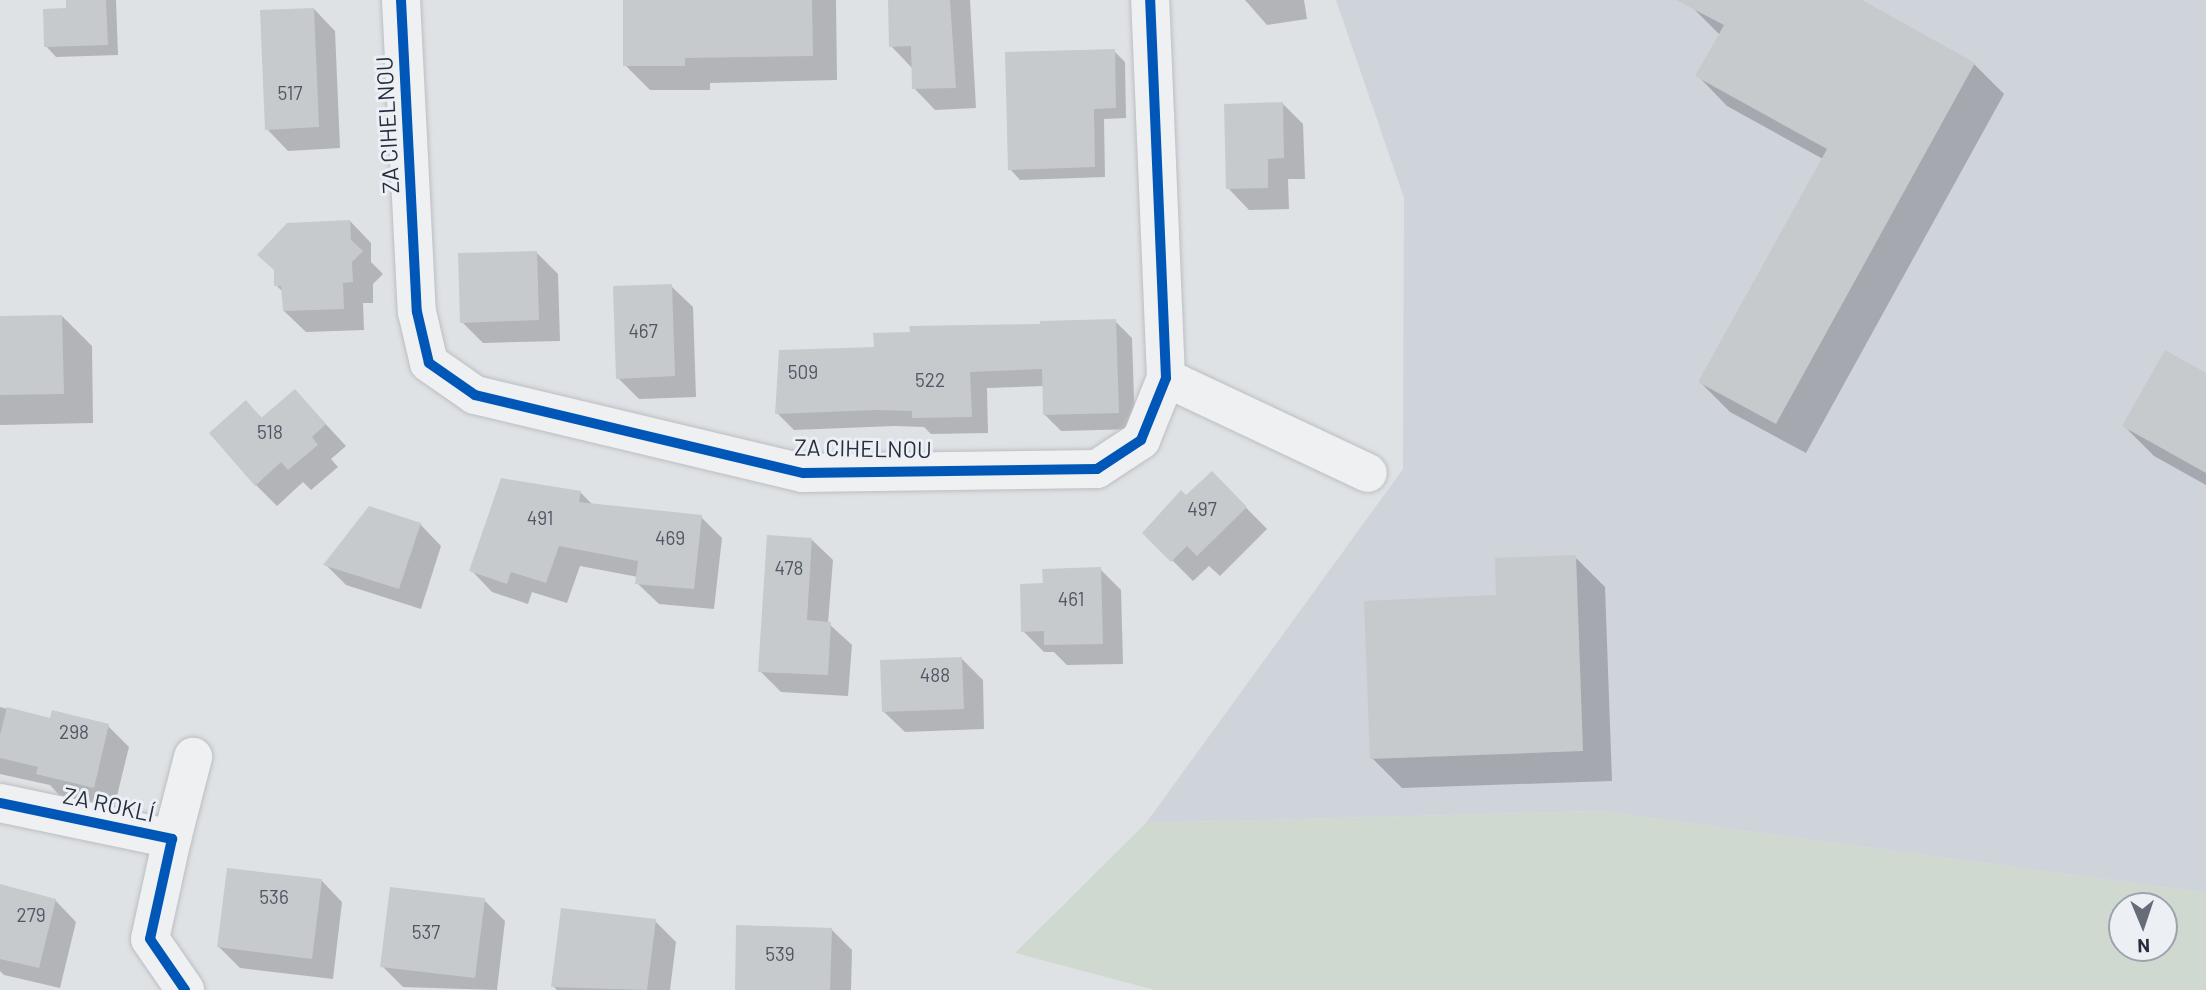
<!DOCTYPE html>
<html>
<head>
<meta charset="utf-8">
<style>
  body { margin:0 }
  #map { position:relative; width:2206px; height:990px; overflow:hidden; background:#dfe2e5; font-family:Barlow,sans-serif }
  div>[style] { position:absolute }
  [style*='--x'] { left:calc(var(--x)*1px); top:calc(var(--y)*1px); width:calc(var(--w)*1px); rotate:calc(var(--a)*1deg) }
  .built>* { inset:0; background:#cfd3da }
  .green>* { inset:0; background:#cfd9d0 }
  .shadow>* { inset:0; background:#0003 }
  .building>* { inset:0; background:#c6cacd }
  .roads { filter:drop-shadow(0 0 2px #bcbec2) drop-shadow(0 0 2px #bcbec2) }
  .street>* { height:38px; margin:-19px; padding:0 19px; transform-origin:19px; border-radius:19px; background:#eff0f2 }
  .cycleway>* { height:10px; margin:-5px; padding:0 5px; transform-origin:5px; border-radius:5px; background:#0057b8 }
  span { translate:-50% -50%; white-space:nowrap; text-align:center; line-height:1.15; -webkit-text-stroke:6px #ecf0f5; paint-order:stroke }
  .number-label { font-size:19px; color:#505663 }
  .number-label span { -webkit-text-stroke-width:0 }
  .street-label { font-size:23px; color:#262e3e }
  .north { position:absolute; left:2108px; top:892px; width:70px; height:70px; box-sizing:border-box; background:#ecf0f5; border:2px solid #9da2ac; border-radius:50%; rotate:178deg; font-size:19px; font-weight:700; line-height:28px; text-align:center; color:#262e3e }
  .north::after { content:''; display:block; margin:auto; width:24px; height:32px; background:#676d78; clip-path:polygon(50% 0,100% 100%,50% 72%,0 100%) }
</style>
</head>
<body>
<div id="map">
  <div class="built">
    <div style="clip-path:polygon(1336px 0,2206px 0,2206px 893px,1599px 811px,1146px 823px,1403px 469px,1404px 198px)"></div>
  </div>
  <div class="green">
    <div style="clip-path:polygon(evenodd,1599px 811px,2206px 893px,2206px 990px,1155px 990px,1015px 953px,1146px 823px,1599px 811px,2164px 906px,2164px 948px,2122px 948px,2122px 906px,2164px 906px)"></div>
  </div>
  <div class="shadow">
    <div style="clip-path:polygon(68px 0,116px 0,118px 55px,56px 57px,46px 46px,68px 10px)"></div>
    <div style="clip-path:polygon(625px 0,836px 0,837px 80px,710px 83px,710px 90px,650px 90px,625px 65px)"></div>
    <div style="clip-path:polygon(890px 0,970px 0,976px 108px,935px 110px,914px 88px,912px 68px,891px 46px)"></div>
    <div style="clip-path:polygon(1245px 0,1304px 0,1307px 19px,1267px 25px)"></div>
    <div style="clip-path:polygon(1691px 0,1858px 0,1974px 64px,2004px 94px,1806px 453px,1730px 412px,1700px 382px,1823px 159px,1727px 106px,1698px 76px,1720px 35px,1691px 6px)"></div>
    <div style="clip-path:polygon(314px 9px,335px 31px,340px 148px,288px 151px,267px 129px)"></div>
    <div style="clip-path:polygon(1114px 51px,1125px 62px,1126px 118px,1104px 119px,1105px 177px,1020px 180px,1010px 169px)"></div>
    <div style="clip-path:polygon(1282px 103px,1303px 124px,1305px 179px,1288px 179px,1289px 209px,1249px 210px,1228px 188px)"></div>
    <div style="clip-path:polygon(350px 221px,371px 243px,371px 262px,383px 274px,373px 284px,373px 303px,363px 303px,364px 330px,306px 332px,284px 311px,283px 292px,276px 285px)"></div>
    <div style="clip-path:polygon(537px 253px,558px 274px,560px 341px,483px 343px,462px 322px)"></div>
    <div style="clip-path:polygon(671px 286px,693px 307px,696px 397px,639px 399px,618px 378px)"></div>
    <div style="clip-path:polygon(62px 316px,92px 346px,93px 423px,0 425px,0 317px)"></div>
    <div style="clip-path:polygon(1115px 321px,1132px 338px,1135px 429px,1061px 431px,1044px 414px,1044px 386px,987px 388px,988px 433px,931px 434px,924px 427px,894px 426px,794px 430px,777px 413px,876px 348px,1042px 326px)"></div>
    <div style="clip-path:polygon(2206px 375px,2206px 485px,2154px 456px,2124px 426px)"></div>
    <div style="clip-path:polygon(295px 391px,346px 446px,331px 459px,338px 467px,311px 490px,303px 482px,277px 506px,256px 485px,246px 402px,263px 419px)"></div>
    <div style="clip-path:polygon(1212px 473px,1267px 529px,1220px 576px,1209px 566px,1193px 581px,1145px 533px)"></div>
    <div style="clip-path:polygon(580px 492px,593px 505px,701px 517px,722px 538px,714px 609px,659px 604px,637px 583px,638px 577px,580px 566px,567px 603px,532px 592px,528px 604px,492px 592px,471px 570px)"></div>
    <div style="clip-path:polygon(420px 524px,441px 546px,421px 609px,346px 585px,325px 564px)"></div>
    <div style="clip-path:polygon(811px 539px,833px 560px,828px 623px,852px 645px,848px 696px,781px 692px,760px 671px)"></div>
    <div style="clip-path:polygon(1575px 557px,1605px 587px,1612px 781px,1402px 788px,1372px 758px,1498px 597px)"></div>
    <div style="clip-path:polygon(1100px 569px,1121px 590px,1123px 664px,1067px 665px,1054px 652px,1044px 652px,1023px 631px,1044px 585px)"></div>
    <div style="clip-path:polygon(962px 659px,983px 680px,984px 729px,905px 732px,883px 711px)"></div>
    <div style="clip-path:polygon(0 707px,51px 720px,108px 726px,129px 747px,114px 808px,59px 795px,50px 785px,0 774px)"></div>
    <div style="clip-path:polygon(321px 880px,342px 902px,333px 979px,240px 968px,219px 947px)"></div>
    <div style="clip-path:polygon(0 886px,55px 900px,76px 922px,60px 988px,4px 975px,0 971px)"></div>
    <div style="clip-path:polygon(484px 900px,505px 921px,497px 990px,403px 987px,382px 966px)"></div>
    <div style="clip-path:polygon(655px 921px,676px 942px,670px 990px,557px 990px,553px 986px)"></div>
    <div style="clip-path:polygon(831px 929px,852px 950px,851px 990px,737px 990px)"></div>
  </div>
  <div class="building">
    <div style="clip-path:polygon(66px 0,106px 0,108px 45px,44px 47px,43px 9px,66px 8px)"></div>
    <div style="clip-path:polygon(623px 0,812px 0,813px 56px,685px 58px,685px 66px,623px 66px)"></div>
    <div style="clip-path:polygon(888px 0,950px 0,956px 88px,912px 89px,911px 46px,889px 47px)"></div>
    <div style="clip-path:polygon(1676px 0,1862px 0,1975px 63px,1776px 424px,1698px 382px,1827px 149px,1695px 76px,1724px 25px)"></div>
    <div style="clip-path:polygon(314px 8px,319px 127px,265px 130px,260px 10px)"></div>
    <div style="clip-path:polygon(1115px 49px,1116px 108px,1094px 109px,1095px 167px,1008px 170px,1005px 52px)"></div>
    <div style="clip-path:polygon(1283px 102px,1284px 158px,1268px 159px,1268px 188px,1226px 189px,1224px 104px)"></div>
    <div style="clip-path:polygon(350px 220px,351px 240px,363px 251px,352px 262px,353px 282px,343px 283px,344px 309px,283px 311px,281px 286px,274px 286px,274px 270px,257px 255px,287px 223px)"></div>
    <div style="clip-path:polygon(537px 251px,539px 320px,460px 323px,458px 253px)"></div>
    <div style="clip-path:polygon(672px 284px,675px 376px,616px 379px,613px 286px)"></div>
    <div style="clip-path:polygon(62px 315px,64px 394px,0 395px,0 316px)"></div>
    <div style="clip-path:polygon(1116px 319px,1119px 413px,1043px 415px,1042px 369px,970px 372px,972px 417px,912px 418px,912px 411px,876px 410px,775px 414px,779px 350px,874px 347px,873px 333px,910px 332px,909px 326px,1040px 324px,1040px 321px)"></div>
    <div style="clip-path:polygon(2165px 350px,2206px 373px,2206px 473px,2122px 426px)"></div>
    <div style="clip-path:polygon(295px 389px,326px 424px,312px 437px,318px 445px,288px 470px,281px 462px,255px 486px,209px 433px,246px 400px,261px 418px)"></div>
    <div style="clip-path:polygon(1212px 471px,1247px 507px,1197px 556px,1187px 546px,1171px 562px,1142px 533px,1181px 490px,1186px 495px)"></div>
    <div style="clip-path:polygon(501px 478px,581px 491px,579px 502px,702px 515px,694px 589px,635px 584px,638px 561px,559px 546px,546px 583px,511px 572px,507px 584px,469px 571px)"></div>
    <div style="clip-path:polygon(369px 506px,421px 523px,399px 589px,323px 565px)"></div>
    <div style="clip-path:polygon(767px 535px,812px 538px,807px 620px,831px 622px,828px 675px,758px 672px)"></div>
    <div style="clip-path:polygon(1576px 555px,1583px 751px,1370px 759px,1364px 601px,1496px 595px,1495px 558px)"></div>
    <div style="clip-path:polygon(1101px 567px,1103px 644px,1044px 645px,1044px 631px,1021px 632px,1020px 584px,1043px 583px,1042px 569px)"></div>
    <div style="clip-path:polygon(962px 657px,964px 709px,882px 712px,880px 660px)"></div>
    <div style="clip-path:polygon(7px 707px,50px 718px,52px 710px,109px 724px,94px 788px,36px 774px,38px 767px,0 758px,0 735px)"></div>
    <div style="clip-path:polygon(227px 868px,322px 879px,312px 959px,217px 947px)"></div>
    <div style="clip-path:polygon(0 884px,56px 899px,39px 968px,0 959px)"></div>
    <div style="clip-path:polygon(390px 887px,485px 898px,475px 978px,380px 967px)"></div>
    <div style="clip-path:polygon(561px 908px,656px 919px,647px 990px,551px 987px)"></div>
    <div style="clip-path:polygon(736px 925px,832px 928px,830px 990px,735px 990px)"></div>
  </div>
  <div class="roads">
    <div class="street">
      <div style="--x:401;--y:0;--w:312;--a:87.1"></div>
      <div style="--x:417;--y:312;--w:52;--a:76.8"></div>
      <div style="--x:429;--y:363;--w:56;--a:34.8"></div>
      <div style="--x:475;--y:395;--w:337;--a:13.4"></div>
      <div style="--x:803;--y:473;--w:294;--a:-0.8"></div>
      <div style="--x:1097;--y:469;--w:53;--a:-33.4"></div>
      <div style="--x:1141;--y:440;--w:67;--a:-68"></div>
      <div style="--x:1166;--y:378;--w:378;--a:-92.4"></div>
      <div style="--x:1166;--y:378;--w:223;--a:25.2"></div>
      <div style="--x:0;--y:803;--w:176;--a:11.8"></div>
      <div style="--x:172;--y:839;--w:102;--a:102.4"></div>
      <div style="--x:150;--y:939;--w:62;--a:55.5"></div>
      <div style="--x:172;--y:839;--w:85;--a:-75.6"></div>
    </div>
  </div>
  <div class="cycleway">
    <div style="--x:401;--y:0;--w:312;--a:87.1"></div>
    <div style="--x:417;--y:312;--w:52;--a:76.8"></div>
    <div style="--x:429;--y:363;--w:56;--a:34.8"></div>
    <div style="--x:475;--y:395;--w:337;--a:13.4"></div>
    <div style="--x:803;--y:473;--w:294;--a:-0.8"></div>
    <div style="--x:1097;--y:469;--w:53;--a:-33.4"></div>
    <div style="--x:1141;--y:440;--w:67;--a:-68"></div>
    <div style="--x:1166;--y:378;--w:378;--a:-92.4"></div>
    <div style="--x:0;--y:803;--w:176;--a:11.8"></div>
    <div style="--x:172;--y:839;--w:102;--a:102.4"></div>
    <div style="--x:150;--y:939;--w:62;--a:55.5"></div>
  </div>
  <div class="number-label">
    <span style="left:290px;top:93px">517</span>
    <span style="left:643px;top:331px">467</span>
    <span style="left:803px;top:372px">509</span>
    <span style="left:930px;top:380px">522</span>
    <span style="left:270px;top:432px">518</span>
    <span style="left:1202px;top:509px">497</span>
    <span style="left:540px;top:518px">491</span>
    <span style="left:670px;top:538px">469</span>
    <span style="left:789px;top:568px">478</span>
    <span style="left:1071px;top:599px">461</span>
    <span style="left:935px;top:675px">488</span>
    <span style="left:74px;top:732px">298</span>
    <span style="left:274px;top:897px">536</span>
    <span style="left:31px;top:915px">279</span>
    <span style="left:426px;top:932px">537</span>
    <span style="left:780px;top:954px">539</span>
  </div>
  <div class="street-label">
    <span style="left:387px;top:125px;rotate:-93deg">ZA CIHELNOU</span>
    <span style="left:863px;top:448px;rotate:1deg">ZA CIHELNOU</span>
    <span style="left:109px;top:804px;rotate:12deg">ZA ROKLÍ</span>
  </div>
  <div class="north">N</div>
</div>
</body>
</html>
